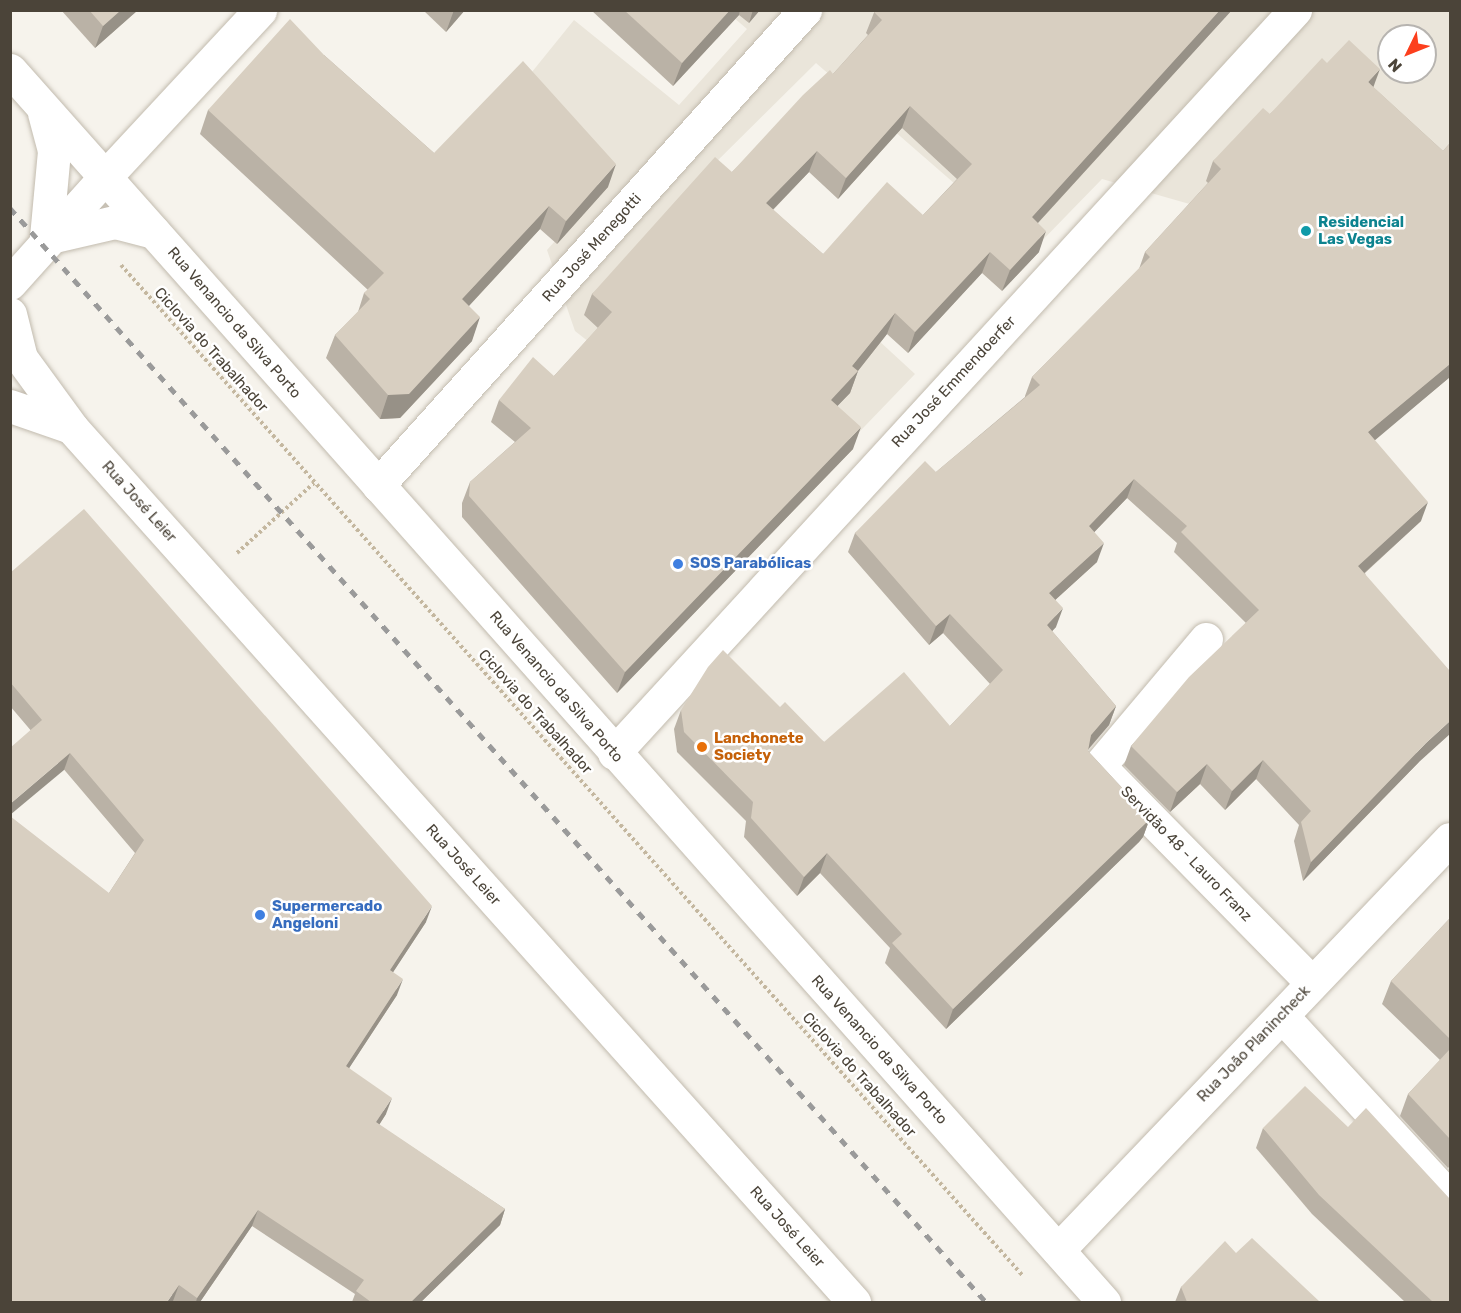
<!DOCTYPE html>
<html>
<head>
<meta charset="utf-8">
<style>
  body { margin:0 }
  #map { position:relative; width:1461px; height:1313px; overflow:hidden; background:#f6f3ec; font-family:Rubik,sans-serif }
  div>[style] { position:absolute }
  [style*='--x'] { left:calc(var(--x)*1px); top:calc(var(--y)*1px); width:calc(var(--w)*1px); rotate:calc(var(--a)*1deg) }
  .residential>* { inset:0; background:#eae5da }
  .path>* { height:4px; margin-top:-2px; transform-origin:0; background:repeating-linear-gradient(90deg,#c4b79f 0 3px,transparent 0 6px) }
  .roads { filter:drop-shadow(0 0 2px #c2bbae) drop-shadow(0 0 2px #c2bbae) }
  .minor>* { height:33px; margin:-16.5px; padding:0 16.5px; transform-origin:16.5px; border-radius:16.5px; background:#fff }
  .tertiary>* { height:33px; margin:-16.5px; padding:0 16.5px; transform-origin:16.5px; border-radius:16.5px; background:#fff }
  .rail>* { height:4.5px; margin-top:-2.25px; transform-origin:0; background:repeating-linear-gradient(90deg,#9a9a9a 0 8px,transparent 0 16px) }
  .wall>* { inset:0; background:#bab2a6 }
  .shaded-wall>* { inset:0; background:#979187 }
  .building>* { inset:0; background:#d8cfc1 }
  .dots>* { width:16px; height:16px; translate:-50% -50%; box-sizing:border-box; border:3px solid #fff; border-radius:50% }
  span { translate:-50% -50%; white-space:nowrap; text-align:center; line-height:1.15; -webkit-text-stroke:5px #fff; paint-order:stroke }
  .culture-label { font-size:15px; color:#0d838f; font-weight:700 }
  .left { translate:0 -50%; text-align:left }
  .street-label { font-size:15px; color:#4b4439 }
  .shop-label { font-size:15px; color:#366cbe; font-weight:700 }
  .food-label { font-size:15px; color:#c56008; font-weight:700 }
  .frame { position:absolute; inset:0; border:12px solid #4b4439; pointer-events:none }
  .north { position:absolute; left:1377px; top:24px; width:60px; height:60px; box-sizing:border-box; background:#fff; border:2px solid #b7b4b0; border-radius:50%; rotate:227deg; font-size:16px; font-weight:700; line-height:24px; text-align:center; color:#4b4439 }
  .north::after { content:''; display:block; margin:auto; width:21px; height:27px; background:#fc3f1d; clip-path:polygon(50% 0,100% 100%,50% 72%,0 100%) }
</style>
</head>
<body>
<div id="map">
  <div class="residential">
    <div style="clip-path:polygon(evenodd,726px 11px,1450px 11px,1450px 221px,1193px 205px,1102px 179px,1032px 251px,816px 63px,701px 177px,915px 374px,840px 452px,669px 405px,575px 331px,547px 250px,596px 195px,519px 88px,574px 20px,679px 105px,747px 29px,726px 11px,1389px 36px,1425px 36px,1425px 72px,1389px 72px,1389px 36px)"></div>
  </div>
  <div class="path">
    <div style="--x:121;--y:265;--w:1355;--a:48.26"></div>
    <div style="--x:237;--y:553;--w:104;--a:-42.3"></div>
  </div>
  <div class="roads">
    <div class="minor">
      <div style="--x:105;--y:177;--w:228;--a:-47.1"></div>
      <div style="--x:378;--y:485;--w:639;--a:-48.05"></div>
      <div style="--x:1206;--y:639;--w:166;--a:130.1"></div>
      <div style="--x:1099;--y:766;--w:304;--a:45.5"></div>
      <div style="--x:614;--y:753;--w:1008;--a:-47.49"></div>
      <div style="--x:1282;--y:1016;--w:248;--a:47.3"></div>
    </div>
    <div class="tertiary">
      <div style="--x:10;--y:70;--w:1648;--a:48.4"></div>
      <div style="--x:44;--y:113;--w:39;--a:75"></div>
      <div style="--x:54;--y:151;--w:87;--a:95.3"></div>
      <div style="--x:46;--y:238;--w:71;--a:-13.1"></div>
      <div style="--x:115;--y:222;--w:40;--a:14.4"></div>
      <div style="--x:10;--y:283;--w:142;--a:-48.1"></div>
      <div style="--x:10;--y:314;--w:45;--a:76"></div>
      <div style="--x:21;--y:358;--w:87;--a:53.9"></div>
      <div style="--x:72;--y:428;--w:1173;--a:48.18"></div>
      <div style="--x:10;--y:406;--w:61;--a:19"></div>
      <div style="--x:1058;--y:1250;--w:568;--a:-46.36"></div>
    </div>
  </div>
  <div class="rail">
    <div style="--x:10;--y:208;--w:1466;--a:48.26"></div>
  </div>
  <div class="wall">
    <div style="clip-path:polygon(61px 10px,138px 10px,95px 48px)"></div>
    <div style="clip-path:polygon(423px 10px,465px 10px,446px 32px)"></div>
    <div style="clip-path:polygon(591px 10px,760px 10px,749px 23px,739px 15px,673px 86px)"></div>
    <div style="clip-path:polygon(evenodd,875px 10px,1232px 10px,1038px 223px,1039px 252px,1002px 291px,982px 273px,908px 353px,887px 334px,858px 371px,850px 393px,837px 406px,853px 449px,617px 693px,462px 517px,462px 503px,470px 482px,515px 442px,491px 422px,499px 400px,554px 376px,598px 328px,584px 315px,592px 294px,732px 172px,833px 74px,868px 35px,866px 33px,875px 10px,902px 128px,957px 179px,923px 215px,823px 254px,773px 210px,809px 172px,838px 199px,902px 128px)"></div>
    <div style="clip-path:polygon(324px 55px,434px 153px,608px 187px,557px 244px,540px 229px,469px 306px,472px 341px,400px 418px,380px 419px,326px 358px,335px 335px,358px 312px,364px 293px,368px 290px,200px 134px,208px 110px)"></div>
    <div style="clip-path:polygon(1327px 63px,1373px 87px,1443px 151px,1450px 143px,1450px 377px,1374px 440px,1421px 521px,1365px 573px,1419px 762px,1303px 881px,1294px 841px,1299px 825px,1256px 779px,1225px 810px,1200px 784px,1170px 812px,1124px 765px,1131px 746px,1246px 623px,1174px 552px,1177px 543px,1127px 498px,1094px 532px,1097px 562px,1055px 600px,1056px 627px,1052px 631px,1116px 706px,1109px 725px,1088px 750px,1088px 751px,1150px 818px,1143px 837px,1139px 842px,946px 1029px,885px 963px,890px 948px,820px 873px,797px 896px,744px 837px,746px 821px,677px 752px,674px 729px,681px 710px,780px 707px,824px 742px,950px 726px,990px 684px,943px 633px,929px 645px,848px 552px,855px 533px,936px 472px,1025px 397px,1025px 396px,1032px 377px,1139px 269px,1145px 252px,1208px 183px,1206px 181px,1213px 161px,1270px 114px)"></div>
    <div style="clip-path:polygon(10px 573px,426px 922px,393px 972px,397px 995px,349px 1068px,386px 1114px,379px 1125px,505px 1209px,500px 1225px,421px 1302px,352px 1302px,355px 1294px,252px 1226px,200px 1302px,175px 1302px,173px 1301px,109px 893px,135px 853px,10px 706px)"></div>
    <div style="clip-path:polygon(1450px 918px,1450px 1166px,1448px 1168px,1400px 1116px,1408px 1094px,1440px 1060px,1382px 1004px,1391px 981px)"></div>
    <div style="clip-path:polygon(1263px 1128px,1450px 1302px,1405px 1302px,1312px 1214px,1256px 1148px)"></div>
    <div style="clip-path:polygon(1236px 1253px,1320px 1302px,1175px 1302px,1181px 1287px)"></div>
  </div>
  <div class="shaded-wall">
    <div style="clip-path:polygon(121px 10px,138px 10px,95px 48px,103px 26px)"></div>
    <div style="clip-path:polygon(454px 10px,465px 10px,446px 32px)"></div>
    <div style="clip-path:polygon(730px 10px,740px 10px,739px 15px,673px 86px,682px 63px)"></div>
    <div style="clip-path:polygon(753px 10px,760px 10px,749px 23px)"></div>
    <div style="clip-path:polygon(1220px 10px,1232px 10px,1024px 238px,1032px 217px)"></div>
    <div style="clip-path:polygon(1380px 69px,1373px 88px,1368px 82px)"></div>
    <div style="clip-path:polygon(910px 106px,902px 128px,838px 199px,846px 178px)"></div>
    <div style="clip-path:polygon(817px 151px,809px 172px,758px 225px,766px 203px)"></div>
    <div style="clip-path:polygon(616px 164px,608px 187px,557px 244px,566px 221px)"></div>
    <div style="clip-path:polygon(549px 206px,540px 229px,453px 323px,462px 299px)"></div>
    <div style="clip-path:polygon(1046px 231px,1039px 252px,1002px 291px,1010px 270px)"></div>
    <div style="clip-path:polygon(990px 252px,982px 273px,908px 353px,915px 332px)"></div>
    <div style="clip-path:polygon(895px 313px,887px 334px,857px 372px,858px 371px,850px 393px,823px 421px,831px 400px,852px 366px)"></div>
    <div style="clip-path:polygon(480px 317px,472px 341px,400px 418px,380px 419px,388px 395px)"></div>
    <div style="clip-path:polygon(1450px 364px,1450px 377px,1361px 452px,1368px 432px)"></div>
    <div style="clip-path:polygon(861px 427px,853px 449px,617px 693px,625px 672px)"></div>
    <div style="clip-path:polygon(1134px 479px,1127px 498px,1082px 545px,1089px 526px)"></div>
    <div style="clip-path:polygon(1428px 502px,1421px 521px,1351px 585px,1358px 566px)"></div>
    <div style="clip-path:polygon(1104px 543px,1097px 562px,1042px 612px,1049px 593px)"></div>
    <div style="clip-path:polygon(1063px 608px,1056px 627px,1040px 644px,1047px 625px)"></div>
    <div style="clip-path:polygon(950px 614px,943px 633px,929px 645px,936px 626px)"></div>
    <div style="clip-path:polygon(1116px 706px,1109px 725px,1084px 754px,1091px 735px)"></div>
    <div style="clip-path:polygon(1450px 721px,1450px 734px,1419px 762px,1303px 881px,1311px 862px,1426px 743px)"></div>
    <div style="clip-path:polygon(70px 753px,64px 770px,10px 815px,10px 804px)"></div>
    <div style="clip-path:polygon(1263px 760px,1256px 779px,1225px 810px,1232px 791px)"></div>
    <div style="clip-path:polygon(1207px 764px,1200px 784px,1170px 812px,1177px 792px)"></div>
    <div style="clip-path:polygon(1150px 818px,1143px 837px,1139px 842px,946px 1029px,953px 1009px)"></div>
    <div style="clip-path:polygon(827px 853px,820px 873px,797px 896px,804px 877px)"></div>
    <div style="clip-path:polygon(432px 906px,426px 922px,384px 986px,390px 970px)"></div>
    <div style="clip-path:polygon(403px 979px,397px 995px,340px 1082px,346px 1066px)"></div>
    <div style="clip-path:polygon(392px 1098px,386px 1114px,370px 1139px,376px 1122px)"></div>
    <div style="clip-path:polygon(505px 1209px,500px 1225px,421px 1302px,411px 1302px)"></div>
    <div style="clip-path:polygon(258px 1210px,252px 1226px,200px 1302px,196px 1302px,197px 1298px)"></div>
    <div style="clip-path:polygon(179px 1285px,173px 1301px,172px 1302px,167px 1302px)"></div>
  </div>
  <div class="building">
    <div style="clip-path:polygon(89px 10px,121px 10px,103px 26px)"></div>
    <div style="clip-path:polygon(624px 10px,730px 10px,682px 63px)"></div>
    <div style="clip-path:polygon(evenodd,875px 10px,1220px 10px,1032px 217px,1046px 231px,1010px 270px,990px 252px,915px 332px,895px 313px,852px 366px,858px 371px,831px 400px,861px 427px,625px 672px,469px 496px,470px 482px,531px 428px,499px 400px,533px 357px,554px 376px,612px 312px,592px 294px,715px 157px,732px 172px,803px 95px,830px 70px,833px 74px,882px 20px,874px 12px,875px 10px,910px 106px,972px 164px,923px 215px,887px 182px,823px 254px,766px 203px,817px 151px,846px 178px,910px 106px)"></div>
    <div style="clip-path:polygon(290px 19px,324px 55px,434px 153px,523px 61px,616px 164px,566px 221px,549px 206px,462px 299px,480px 317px,409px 394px,388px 395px,335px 335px,370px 299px,364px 293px,384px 273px,208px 110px)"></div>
    <div style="clip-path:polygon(1349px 40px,1380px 69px,1368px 82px,1443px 151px,1450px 143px,1450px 364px,1368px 432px,1428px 502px,1358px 566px,1450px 671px,1450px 721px,1426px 743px,1311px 862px,1301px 822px,1311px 811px,1263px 760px,1232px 791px,1207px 764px,1177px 792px,1131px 746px,1189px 677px,1259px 610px,1181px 532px,1187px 526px,1134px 479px,1089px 526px,1104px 543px,1049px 593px,1063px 608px,1047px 625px,1116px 706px,1091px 735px,1088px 751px,1150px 818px,1146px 823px,953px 1009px,892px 943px,902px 934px,827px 853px,804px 877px,751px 818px,753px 802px,684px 732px,681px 710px,708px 667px,723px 650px,780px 707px,785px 702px,824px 742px,904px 672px,950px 726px,1003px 670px,950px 614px,936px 626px,855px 533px,925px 461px,936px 472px,1040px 385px,1032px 377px,1150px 257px,1145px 252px,1221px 169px,1213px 161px,1263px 108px,1270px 114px,1322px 58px,1327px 63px)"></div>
    <div style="clip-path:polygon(84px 509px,432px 906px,390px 970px,403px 979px,346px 1066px,392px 1098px,376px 1122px,505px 1209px,411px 1302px,371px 1302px,356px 1291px,364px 1280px,258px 1210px,197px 1298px,179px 1285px,167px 1302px,10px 1302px,10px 816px,109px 893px,144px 840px,70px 753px,10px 804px,10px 748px,42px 720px,10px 682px,10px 573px)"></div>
    <div style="clip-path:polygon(1450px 918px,1450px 1039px,1391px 981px)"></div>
    <div style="clip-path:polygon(1450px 1049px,1450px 1139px,1408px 1094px)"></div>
    <div style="clip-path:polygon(1305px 1086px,1348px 1127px,1366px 1108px,1450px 1199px,1450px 1302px,1433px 1302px,1319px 1195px,1263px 1128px)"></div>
    <div style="clip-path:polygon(1252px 1238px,1320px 1302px,1187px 1302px,1181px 1287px,1225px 1241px,1236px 1253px)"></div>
  </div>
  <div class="dots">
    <div style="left:1306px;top:231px;background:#0f9aa8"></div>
    <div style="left:678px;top:564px;background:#3f7fe0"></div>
    <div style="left:702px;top:747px;background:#e8710a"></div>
    <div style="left:260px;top:915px;background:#3f7fe0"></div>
  </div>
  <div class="culture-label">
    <span class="left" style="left:1318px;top:231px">Residencial<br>Las Vegas</span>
  </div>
  <div class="street-label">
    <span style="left:592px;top:248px;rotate:-48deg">Rua José Menegotti</span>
    <span style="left:234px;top:323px;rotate:49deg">Rua Venancio da Silva Porto</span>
    <span style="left:211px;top:350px;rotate:48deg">Ciclovia do Trabalhador</span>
    <span style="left:954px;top:382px;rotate:-47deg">Rua José Emmendoerfer</span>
    <span style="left:139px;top:502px;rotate:48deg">Rua José Leier</span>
    <span style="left:556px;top:687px;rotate:49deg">Rua Venancio da Silva Porto</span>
    <span style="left:535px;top:712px;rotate:48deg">Ciclovia do Trabalhador</span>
    <span style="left:1186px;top:854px;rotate:46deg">Servidão 48 - Lauro Franz</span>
    <span style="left:463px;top:865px;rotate:48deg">Rua José Leier</span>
    <span style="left:1254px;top:1044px;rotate:-46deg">Rua João Planincheck</span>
    <span style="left:879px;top:1050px;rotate:48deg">Rua Venancio da Silva Porto</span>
    <span style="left:859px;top:1075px;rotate:48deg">Ciclovia do Trabalhador</span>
    <span style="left:787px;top:1227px;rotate:48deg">Rua José Leier</span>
  </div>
  <div class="shop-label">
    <span class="left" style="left:690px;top:564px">SOS Parabólicas</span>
    <span class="left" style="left:272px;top:915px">Supermercado<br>Angeloni</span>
  </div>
  <div class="food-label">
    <span class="left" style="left:714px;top:747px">Lanchonete<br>Society</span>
  </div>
  <div class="frame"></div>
  <div class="north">N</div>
</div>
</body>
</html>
